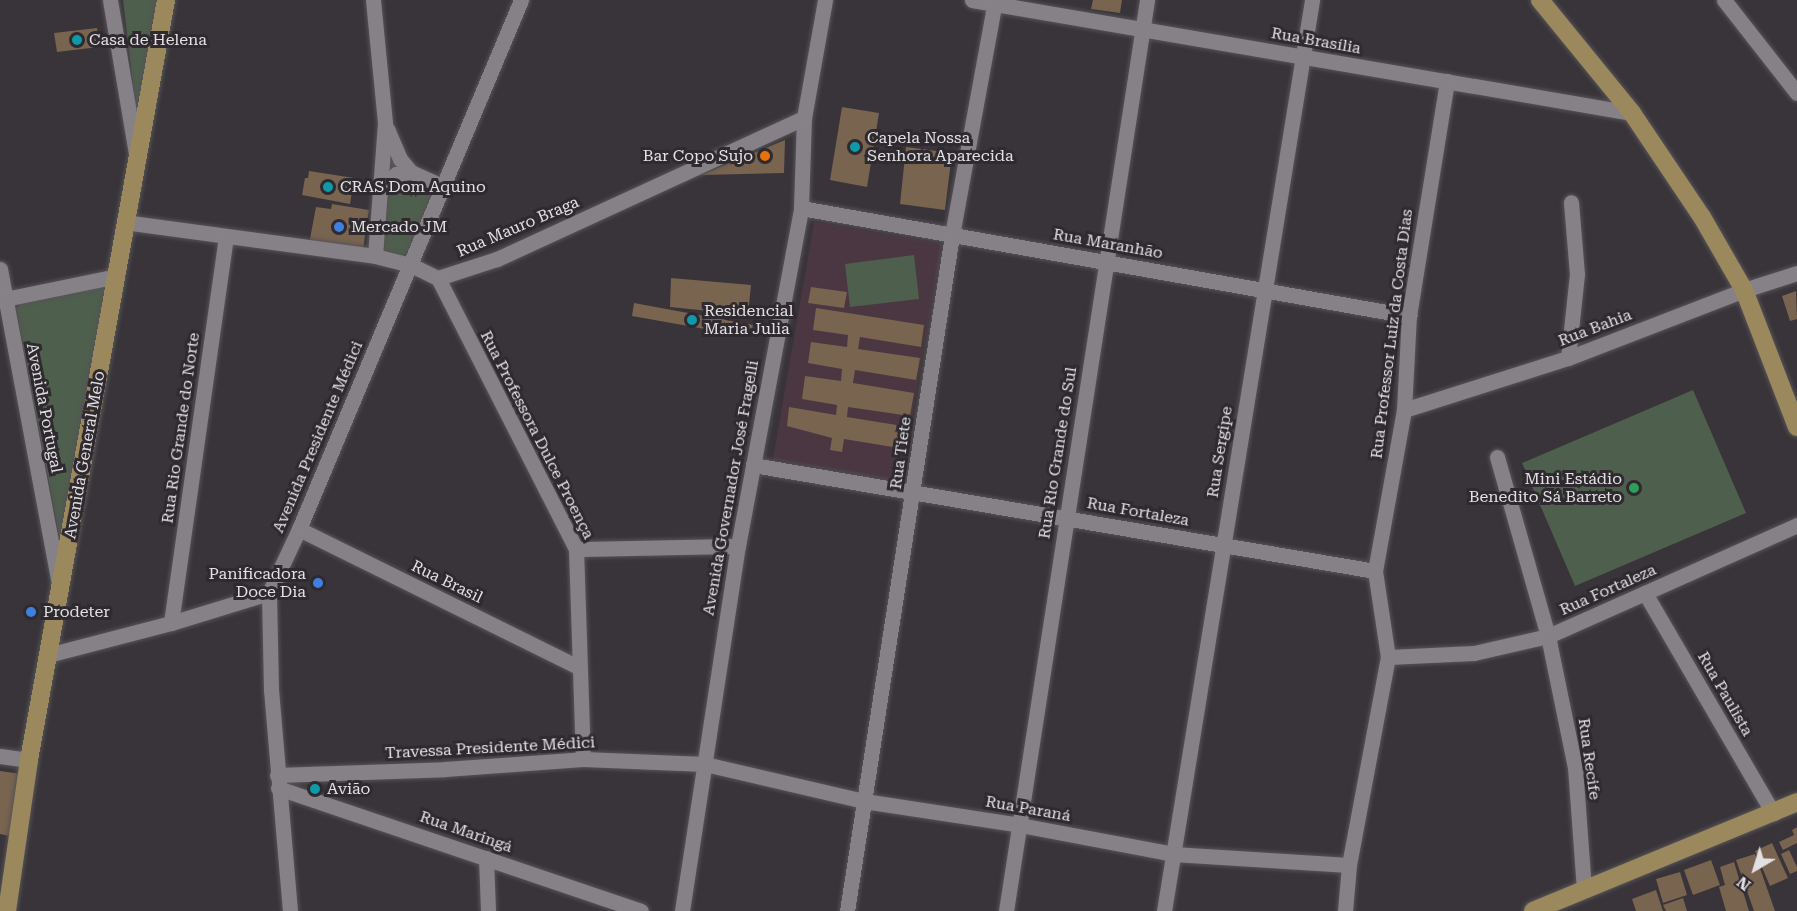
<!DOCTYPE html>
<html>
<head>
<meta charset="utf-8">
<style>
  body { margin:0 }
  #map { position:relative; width:1797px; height:911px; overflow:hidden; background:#383439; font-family:"Roboto Serif",serif }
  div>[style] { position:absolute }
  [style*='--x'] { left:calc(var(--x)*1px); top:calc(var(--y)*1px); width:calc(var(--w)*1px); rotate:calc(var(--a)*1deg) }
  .education>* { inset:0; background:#4a3741 }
  .green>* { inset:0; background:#4f5f4d }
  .building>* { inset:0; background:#79644f }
  .roads { filter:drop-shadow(0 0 2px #565357) drop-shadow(0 0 2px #565357) }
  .minor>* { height:15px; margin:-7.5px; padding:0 7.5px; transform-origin:7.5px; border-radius:7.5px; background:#868187 }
  .major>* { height:18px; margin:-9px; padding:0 9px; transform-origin:9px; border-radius:9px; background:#9c885d }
  .dots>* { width:16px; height:16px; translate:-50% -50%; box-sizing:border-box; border:3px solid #2e2a2f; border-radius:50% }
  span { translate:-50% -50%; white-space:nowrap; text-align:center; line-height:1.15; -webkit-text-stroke:6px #2e2a2f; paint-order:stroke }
  .poi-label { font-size:16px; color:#e2e0e3 }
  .left { translate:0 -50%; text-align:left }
  .right { translate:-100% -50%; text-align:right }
  .street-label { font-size:16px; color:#e2e0e3 }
  .north { position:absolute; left:1725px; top:839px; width:60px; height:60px; -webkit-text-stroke:4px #2e2a2f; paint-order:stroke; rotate:218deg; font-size:16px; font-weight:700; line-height:24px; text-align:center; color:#e2e0e3 }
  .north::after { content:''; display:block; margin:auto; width:21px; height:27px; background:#e2e0e3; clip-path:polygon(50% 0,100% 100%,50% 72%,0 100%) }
</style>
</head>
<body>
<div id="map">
  <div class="education">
    <div style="clip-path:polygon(814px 222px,942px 244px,901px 482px,773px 459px)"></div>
  </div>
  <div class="green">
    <div style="clip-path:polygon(123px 0,157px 0,137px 118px)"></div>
    <div style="clip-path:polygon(389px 144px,404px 180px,435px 191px,407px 253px,400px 259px,385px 254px,382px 247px)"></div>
    <div style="clip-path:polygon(914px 255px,919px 299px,850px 307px,845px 264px)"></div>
    <div style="clip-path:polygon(107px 286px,61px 546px,16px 309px,22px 301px)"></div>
    <div style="clip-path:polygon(1693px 390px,1746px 513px,1575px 586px,1522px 463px)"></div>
  </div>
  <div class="building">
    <div style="clip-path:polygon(1093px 0,1122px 0,1120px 13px,1091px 9px)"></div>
    <div style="clip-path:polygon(97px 28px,99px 47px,57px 52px,54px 33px)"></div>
    <div style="clip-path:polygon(842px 107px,879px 113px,867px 187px,830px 180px)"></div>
    <div style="clip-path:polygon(785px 140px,784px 173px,701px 175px)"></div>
    <div style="clip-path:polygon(906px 147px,952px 153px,945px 210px,900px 204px)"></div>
    <div style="clip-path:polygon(309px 171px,354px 178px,350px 204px,302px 195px,305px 178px,308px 178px)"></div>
    <div style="clip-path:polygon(332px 204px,369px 210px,363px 249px,309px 244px,316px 207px,331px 209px)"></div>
    <div style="clip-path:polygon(671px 278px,751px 285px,748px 315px,670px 307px)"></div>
    <div style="clip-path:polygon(811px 287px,847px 292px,844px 308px,808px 303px)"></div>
    <div style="clip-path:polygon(1796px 291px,1797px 319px,1790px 321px,1782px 296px)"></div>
    <div style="clip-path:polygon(634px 303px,753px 325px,750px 337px,632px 316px)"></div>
    <div style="clip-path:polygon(816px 308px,924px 325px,921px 347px,860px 337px,858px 349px,920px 358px,916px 380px,855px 370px,853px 383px,914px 393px,910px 416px,848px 407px,847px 417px,909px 427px,905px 449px,844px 439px,842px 452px,830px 450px,832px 438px,787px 426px,789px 407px,836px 415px,837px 405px,802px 399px,805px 376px,841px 381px,842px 369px,808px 363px,811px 342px,847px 347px,848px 335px,813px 330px)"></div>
    <div style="clip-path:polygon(0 771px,22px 774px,10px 836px,0 834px)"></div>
    <div style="clip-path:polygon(1797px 827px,1797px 843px,1783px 850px,1779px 842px,1794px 835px,1792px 830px)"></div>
    <div style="clip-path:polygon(1772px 843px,1788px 878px,1770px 886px,1755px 851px)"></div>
    <div style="clip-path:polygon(1789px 850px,1797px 867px,1797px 871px,1790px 874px,1781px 854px)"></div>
    <div style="clip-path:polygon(1755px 854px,1775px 911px,1754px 911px,1736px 860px)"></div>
    <div style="clip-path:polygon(1711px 860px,1720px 885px,1693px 895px,1684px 870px)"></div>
    <div style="clip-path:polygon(1734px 862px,1749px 911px,1726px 911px,1719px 887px,1725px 885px,1720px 867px)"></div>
    <div style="clip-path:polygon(1680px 872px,1687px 895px,1663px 903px,1656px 879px)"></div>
    <div style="clip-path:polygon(1656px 890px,1663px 911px,1636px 911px,1632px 899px)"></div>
    <div style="clip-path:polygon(1683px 898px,1687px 911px,1666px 911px,1663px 905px)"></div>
  </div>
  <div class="roads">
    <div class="minor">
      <div style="--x:110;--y:0;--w:156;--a:80.4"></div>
      <div style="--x:373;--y:0;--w:124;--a:84.4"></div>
      <div style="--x:385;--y:123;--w:133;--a:94.3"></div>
      <div style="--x:972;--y:0;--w:670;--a:9.72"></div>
      <div style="--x:1724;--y:0;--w:118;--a:51.9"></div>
      <div style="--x:411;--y:172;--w:35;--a:24"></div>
      <div style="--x:382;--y:188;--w:20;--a:-45"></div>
      <div style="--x:396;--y:174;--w:15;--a:-8"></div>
      <div style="--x:411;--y:172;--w:17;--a:-130"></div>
      <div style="--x:400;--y:159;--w:33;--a:-113"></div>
      <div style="--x:801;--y:208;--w:618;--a:10.07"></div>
      <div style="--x:124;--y:222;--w:253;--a:7.7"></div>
      <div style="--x:375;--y:256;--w:37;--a:14"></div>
      <div style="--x:411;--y:265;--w:30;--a:26"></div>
      <div style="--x:438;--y:278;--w:62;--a:-17.9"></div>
      <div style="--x:497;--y:259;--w:338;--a:-24.7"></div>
      <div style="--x:0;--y:269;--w:320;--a:79.4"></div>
      <div style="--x:438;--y:278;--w:304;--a:63"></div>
      <div style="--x:576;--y:549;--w:210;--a:88.1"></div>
      <div style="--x:5;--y:299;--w:114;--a:-11.6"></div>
      <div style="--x:1568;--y:358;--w:84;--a:-83.9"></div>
      <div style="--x:1577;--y:274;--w:72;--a:-94.8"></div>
      <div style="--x:1404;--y:410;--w:172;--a:-17.6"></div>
      <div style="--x:1568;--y:358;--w:189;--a:-21.1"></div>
      <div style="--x:1744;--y:290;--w:56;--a:-17.8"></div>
      <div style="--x:1497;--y:457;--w:186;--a:74.1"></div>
      <div style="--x:1548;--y:636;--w:134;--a:78.4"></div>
      <div style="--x:1575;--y:767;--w:122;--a:85.8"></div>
      <div style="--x:753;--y:465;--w:631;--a:9.67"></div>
      <div style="--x:299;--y:529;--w:311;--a:26.3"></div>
      <div style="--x:576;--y:549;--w:162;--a:-1.1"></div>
      <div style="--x:1645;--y:593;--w:255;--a:59.8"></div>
      <div style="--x:171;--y:623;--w:390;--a:-81.9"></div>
      <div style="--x:48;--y:655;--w:127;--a:-14.6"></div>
      <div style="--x:171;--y:623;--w:102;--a:-17"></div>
      <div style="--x:1388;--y:657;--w:86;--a:-2.7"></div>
      <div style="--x:1474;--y:653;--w:76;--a:-12.9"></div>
      <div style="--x:1548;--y:636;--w:273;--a:-24"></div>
      <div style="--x:0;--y:756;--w:29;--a:8"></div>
      <div style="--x:277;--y:775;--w:168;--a:-2"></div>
      <div style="--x:445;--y:769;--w:138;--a:-4.1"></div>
      <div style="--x:583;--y:759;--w:122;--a:2.3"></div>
      <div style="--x:705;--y:764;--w:163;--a:13.1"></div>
      <div style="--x:864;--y:801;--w:158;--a:8.7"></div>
      <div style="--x:1020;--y:825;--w:156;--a:10.7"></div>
      <div style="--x:1173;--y:854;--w:176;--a:3.6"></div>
      <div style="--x:278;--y:788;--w:383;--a:18.7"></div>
      <div style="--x:486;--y:858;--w:53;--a:87.8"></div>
      <div style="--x:290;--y:911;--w:223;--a:-94.9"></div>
      <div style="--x:271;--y:689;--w:96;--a:-91.2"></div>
      <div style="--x:269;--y:593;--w:71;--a:-64.9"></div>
      <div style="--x:299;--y:529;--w:574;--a:-67.23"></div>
      <div style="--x:682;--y:911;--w:369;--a:-81.3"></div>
      <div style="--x:738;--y:546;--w:344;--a:-79.4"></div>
      <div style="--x:801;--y:208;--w:90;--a:-88.1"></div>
      <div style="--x:804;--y:118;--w:120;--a:-79.9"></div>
      <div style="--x:847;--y:911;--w:684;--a:-81.17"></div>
      <div style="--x:952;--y:235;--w:239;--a:-79.6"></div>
      <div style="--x:1006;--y:911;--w:922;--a:-81.2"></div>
      <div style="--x:1164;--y:911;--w:923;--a:-80.77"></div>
      <div style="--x:1345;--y:911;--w:46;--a:-85"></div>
      <div style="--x:1349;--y:865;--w:212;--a:-79.4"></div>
      <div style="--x:1388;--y:657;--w:87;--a:-98.6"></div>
      <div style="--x:1375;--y:571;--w:164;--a:-79.8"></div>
      <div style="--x:1404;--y:410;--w:94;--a:-87"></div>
      <div style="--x:1409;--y:316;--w:238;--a:-80.8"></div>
    </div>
    <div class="major">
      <div style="--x:1540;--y:0;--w:146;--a:50.8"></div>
      <div style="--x:1632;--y:113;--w:125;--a:56.1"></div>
      <div style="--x:1702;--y:217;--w:84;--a:60.1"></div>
      <div style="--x:1744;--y:290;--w:147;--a:68.9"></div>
      <div style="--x:7;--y:911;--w:153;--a:-81.7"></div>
      <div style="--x:29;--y:760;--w:772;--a:-79.78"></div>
      <div style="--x:1533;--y:911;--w:286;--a:-22.4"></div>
    </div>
  </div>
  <div class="dots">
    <div style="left:77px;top:40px;background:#0f9aa8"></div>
    <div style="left:855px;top:147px;background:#0f9aa8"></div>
    <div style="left:765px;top:156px;background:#e8710a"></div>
    <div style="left:328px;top:187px;background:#0f9aa8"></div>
    <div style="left:339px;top:227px;background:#3f7fe0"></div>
    <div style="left:692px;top:320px;background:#0f9aa8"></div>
    <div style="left:1634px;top:488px;background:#2e9e5b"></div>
    <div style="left:318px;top:583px;background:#3f7fe0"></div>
    <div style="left:31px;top:612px;background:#3f7fe0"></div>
    <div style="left:315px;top:789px;background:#0f9aa8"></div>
  </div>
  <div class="poi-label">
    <span class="left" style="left:89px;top:40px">Casa de Helena</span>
    <span class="left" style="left:867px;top:147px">Capela Nossa<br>Senhora Aparecida</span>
    <span class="right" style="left:753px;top:156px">Bar Copo Sujo</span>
    <span class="left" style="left:340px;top:187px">CRAS Dom Aquino</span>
    <span class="left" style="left:351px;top:227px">Mercado JM</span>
    <span class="left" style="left:704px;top:320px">Residencial<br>Maria Julia</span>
    <span class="right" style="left:1622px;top:488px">Mini Estádio<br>Benedito Sá Barreto</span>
    <span class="right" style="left:306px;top:583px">Panificadora<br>Doce Dia</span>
    <span class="left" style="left:43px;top:612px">Prodeter</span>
    <span class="left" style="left:327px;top:789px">Avião</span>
  </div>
  <div class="street-label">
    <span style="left:1316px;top:41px;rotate:10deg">Rua Brasília</span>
    <span style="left:518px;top:227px;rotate:-23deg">Rua Mauro Braga</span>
    <span style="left:1108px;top:244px;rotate:10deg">Rua Maranhão</span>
    <span style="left:1595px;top:328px;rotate:-21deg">Rua Bahia</span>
    <span style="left:1392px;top:334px;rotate:-83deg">Rua Professor Luiz da Costa Dias</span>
    <span style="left:44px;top:408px;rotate:79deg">Avenida Portugal</span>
    <span style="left:181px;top:428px;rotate:-82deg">Rua Rio Grande do Norte</span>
    <span style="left:537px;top:435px;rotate:63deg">Rua Professora Dulce Proença</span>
    <span style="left:318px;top:437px;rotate:-67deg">Avenida Presidente Médici</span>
    <span style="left:1220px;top:452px;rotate:-81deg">Rua Sergipe</span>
    <span style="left:901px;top:453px;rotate:-82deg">Rua Tiete</span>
    <span style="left:1058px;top:453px;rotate:-81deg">Rua Rio Grande do Sul</span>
    <span style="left:85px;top:455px;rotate:-80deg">Avenida General Melo</span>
    <span style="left:731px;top:488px;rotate:-80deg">Avenida Governador José Fragelli</span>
    <span style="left:1138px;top:512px;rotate:10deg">Rua Fortaleza</span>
    <span style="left:447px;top:582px;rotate:26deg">Rua Brasil</span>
    <span style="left:1608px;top:590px;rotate:-24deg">Rua Fortaleza</span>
    <span style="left:1725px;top:694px;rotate:60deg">Rua Paulista</span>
    <span style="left:490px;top:748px;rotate:-3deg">Travessa Presidente Médici</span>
    <span style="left:1589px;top:759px;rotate:82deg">Rua Recife</span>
    <span style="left:1028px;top:809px;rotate:10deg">Rua Paraná</span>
    <span style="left:466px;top:832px;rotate:19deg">Rua Maringá</span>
  </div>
  <div class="north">N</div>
</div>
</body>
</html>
